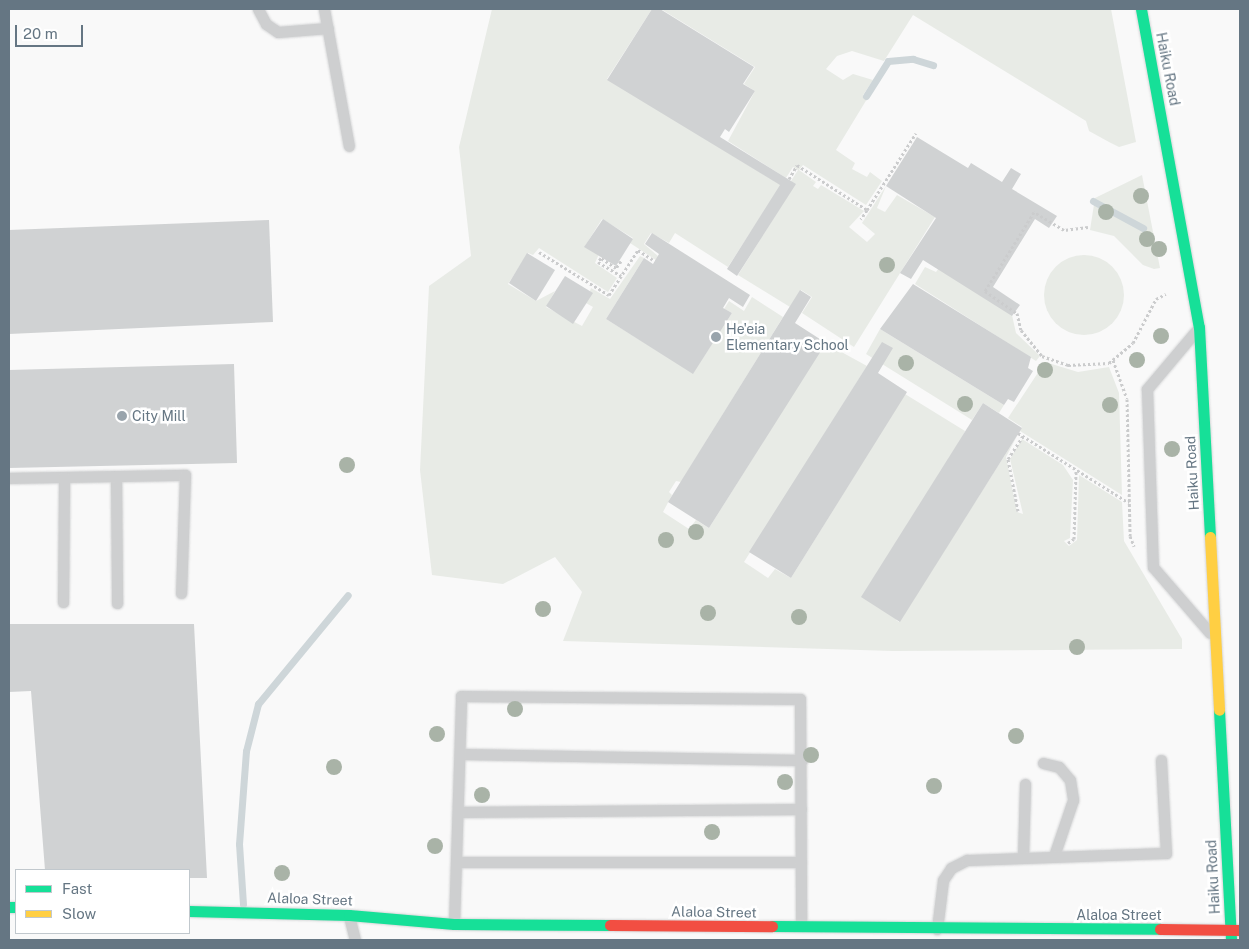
<!DOCTYPE html>
<html>
<head>
<meta charset="utf-8">
<style>
  body { margin:0 }
  #map { position:relative; width:1249px; height:949px; overflow:hidden; background:#f9f9f9; font-family:"Public Sans",sans-serif }
  div>[style] { position:absolute }
  [style*='--x'] { left:calc(var(--x)*1px); top:calc(var(--y)*1px); width:calc(var(--w)*1px); rotate:calc(var(--a)*1deg) }
  .green>* { inset:0; background:#e8ebe6 }
  .round { border-radius:50% }
  .stream>* { height:7px; margin:-3.5px; padding:0 3.5px; transform-origin:3.5px; border-radius:3.5px; background:#ced6d9 }
  .building>* { inset:0; background:#d0d2d3 }
  .path>* { height:3px; margin-top:-1.5px; transform-origin:0; background:repeating-linear-gradient(90deg,#cbcccd 0 2.5px,transparent 0 5px) }
  .roads { filter:drop-shadow(0 0 1px #d5d6d7) drop-shadow(0 0 1px #d5d6d7) }
  .lane>* { height:11px; margin:-5.5px; padding:0 5.5px; transform-origin:5.5px; border-radius:5.5px; background:#cecfd0 }
  .fast>* { height:11px; margin:-5.5px; padding:0 5.5px; transform-origin:5.5px; border-radius:5.5px; background:#16e098 }
  .slow>* { height:11px; margin:-5.5px; padding:0 5.5px; transform-origin:5.5px; border-radius:5.5px; background:#ffcf43 }
  .jam>* { height:11px; margin:-5.5px; padding:0 5.5px; transform-origin:5.5px; border-radius:5.5px; background:#f24e42 }
  .trees>* { width:16px; height:16px; margin:-8px; border-radius:50%; background:#a9b3a7 }
  .dots>* { width:14px; height:14px; translate:-50% -50%; box-sizing:border-box; border:2px solid #fff; border-radius:50% }
  span { translate:-50% -50%; white-space:nowrap; text-align:center; line-height:1.15; -webkit-text-stroke:5px #fff; paint-order:stroke }
  .street-label { font-size:14px; color:#657683 }
  .poi-label { font-size:14px; color:#657683 }
  .left { translate:0 -50%; text-align:left }
  .frame { position:absolute; inset:0; border:10px solid #657683; pointer-events:none }
  .legend { position:absolute; left:15px; top:869px; width:175px; height:65px; box-sizing:border-box; background:#fff; border:1px solid #c1c8cd; margin:0; padding:6px 9px; list-style:none; font-size:15px; color:#657683 }
  .legend li { display:flex; align-items:center; gap:10px; height:25px }
  .legend b { width:25px; border:1px solid #c1c8cd }
  .scale { position:absolute; left:15px; top:25px; width:68px; height:22px; box-sizing:border-box; border:2px solid #657683; border-top:0; padding-left:6px; font-size:15px; line-height:18px; white-space:nowrap; color:#657683; -webkit-text-stroke:4px #fff; paint-order:stroke }
</style>
</head>
<body>
<div id="map">
  <div class="green">
    <div style="clip-path:polygon(492px 9px,652px 9px,607px 79px,781px 185px,728px 267px,675px 233px,669px 243px,651px 233px,644px 244px,658px 256px,656px 260px,630px 243px,633px 238px,602px 219px,585px 246px,599px 254px,595px 263px,617px 278px,608px 292px,539px 248px,533px 255px,528px 253px,508px 284px,536px 301px,555px 291px,546px 307px,582px 326px,593px 307px,586px 303px,591px 288px,610px 299px,640px 256px,644px 258px,606px 319px,693px 373px,732px 313px,724px 309px,729px 301px,744px 311px,752px 297px,783px 317px,681px 482px,676px 481px,669px 492px,672px 495px,663px 512px,689px 529px,696px 520px,709px 528px,825px 343px,867px 366px,744px 562px,768px 578px,775px 569px,791px 578px,905px 394px,965px 431px,896px 620px,899px 622px,1017px 436px,1006px 457px,1017px 512px,1023px 514px,1010px 459px,1022px 439px,1063px 465px,1073px 480px,1070px 538px,1064px 541px,1069px 546px,1077px 540px,1079px 475px,1122px 502px,1124px 541px,1182px 639px,1182px 649px,893px 651px,563px 641px,582px 592px,555px 557px,503px 584px,432px 575px,420px 470px,429px 286px,471px 256px,459px 147px)"></div>
    <div style="clip-path:polygon(661px 9px,1111px 9px,1136px 142px,1119px 147px,1109px 142px,1089px 131px,1086px 121px,913px 15px,884px 61px,852px 51px,837px 56px,826px 69px,843px 80px,853px 74px,873px 80px,863px 95px,867px 99px,836px 150px,855px 163px,852px 169px,867px 177px,870px 172px,882px 181px,866px 205px,803px 165px,799px 170px,816px 182px,813px 186px,818px 189px,821px 185px,864px 211px,849px 227px,867px 242px,875px 234px,862px 223px,886px 186px,877px 208px,885px 212px,897px 195px,935px 217px,854px 347px,802px 313px,812px 297px,801px 290px,790px 307px,738px 275px,795px 184px,791px 181px,798px 170px,793px 167px,786px 178px,728px 141px,755px 91px,744px 84px,755px 67px)"></div>
    <div style="clip-path:polygon(1142px 175px,1160px 268px,1154px 269px,1143px 265px,1114px 236px,1090px 230px,1095px 198px)"></div>
    <div class="round" style="left:1044px;top:255px;width:80px;height:80px"></div>
    <div style="clip-path:polygon(925px 267px,936px 272px,939px 268px,1012px 315px,1016px 333px,1040px 356px,1036px 361px,915px 284px)"></div>
    <div style="clip-path:polygon(880px 329px,1004px 405px,999px 413px,983px 403px,972px 420px,866px 354px)"></div>
    <div style="clip-path:polygon(1045px 362px,1078px 372px,1109px 367px,1119px 393px,1122px 495px,1020px 431px,1022px 427px,1008px 418px)"></div>
  </div>
  <div class="stream">
    <div style="--x:866;--y:96;--w:41;--a:-57.8"></div>
    <div style="--x:888;--y:61;--w:25;--a:-5"></div>
    <div style="--x:913;--y:59;--w:21;--a:17"></div>
    <div style="--x:1093;--y:201;--w:57;--a:28.4"></div>
    <div style="--x:243;--y:904;--w:60;--a:-93.8"></div>
    <div style="--x:239;--y:844;--w:93;--a:-85.7"></div>
    <div style="--x:246;--y:751;--w:49;--a:-75.7"></div>
    <div style="--x:258;--y:704;--w:141;--a:-50.5"></div>
  </div>
  <div class="building">
    <div style="clip-path:polygon(652px 9px,660px 9px,754px 67px,743px 84px,755px 91px,729px 132px,725px 129px,720px 137px,796px 184px,737px 276px,727px 269px,780px 185px,607px 80px)"></div>
    <div style="clip-path:polygon(917px 137px,968px 168px,971px 163px,1002px 182px,1011px 168px,1021px 174px,1012px 189px,1057px 216px,1049px 228px,1035px 219px,993px 287px,1020px 305px,1012px 316px,923px 260px,911px 279px,900px 273px,936px 218px,886px 186px)"></div>
    <div style="clip-path:polygon(603px 219px,633px 239px,616px 266px,584px 247px)"></div>
    <div style="clip-path:polygon(269px 220px,273px 322px,9px 334px,9px 230px)"></div>
    <div style="clip-path:polygon(652px 233px,750px 295px,743px 307px,729px 298px,723px 308px,732px 313px,693px 374px,606px 319px,644px 258px,653px 264px,659px 254px,645px 244px)"></div>
    <div style="clip-path:polygon(527px 253px,555px 270px,536px 301px,509px 283px)"></div>
    <div style="clip-path:polygon(565px 276px,593px 293px,573px 324px,546px 306px)"></div>
    <div style="clip-path:polygon(913px 284px,1031px 357px,1028px 368px,1033px 371px,1014px 402px,1008px 399px,1004px 405px,880px 329px)"></div>
    <div style="clip-path:polygon(800px 290px,811px 297px,795px 323px,826px 343px,709px 528px,668px 502px)"></div>
    <div style="clip-path:polygon(882px 342px,893px 348px,878px 373px,907px 392px,791px 578px,749px 552px)"></div>
    <div style="clip-path:polygon(234px 364px,237px 463px,9px 468px,9px 370px)"></div>
    <div style="clip-path:polygon(983px 403px,1022px 428px,900px 622px,861px 597px)"></div>
    <div style="clip-path:polygon(9px 624px,194px 624px,207px 878px,189px 878px,189px 870px,45px 870px,31px 691px,9px 692px)"></div>
  </div>
  <div class="path">
    <div style="--x:789;--y:179;--w:16;--a:-60"></div>
    <div style="--x:797;--y:165;--w:83;--a:32.7"></div>
    <div style="--x:867;--y:210;--w:11;--a:124"></div>
    <div style="--x:867;--y:210;--w:91;--a:-57.5"></div>
    <div style="--x:1088;--y:227;--w:24;--a:173"></div>
    <div style="--x:1064;--y:230;--w:35;--a:-149"></div>
    <div style="--x:1034;--y:212;--w:93;--a:121.8"></div>
    <div style="--x:985;--y:291;--w:39;--a:35"></div>
    <div style="--x:1017;--y:313;--w:17;--a:77"></div>
    <div style="--x:1021;--y:330;--w:33;--a:51"></div>
    <div style="--x:1042;--y:356;--w:28;--a:19"></div>
    <div style="--x:1068;--y:365;--w:41;--a:-2.8"></div>
    <div style="--x:1109;--y:363;--w:31;--a:-40"></div>
    <div style="--x:1133;--y:343;--w:50;--a:-62.4"></div>
    <div style="--x:1156;--y:299;--w:11;--a:-27"></div>
    <div style="--x:539;--y:252;--w:82;--a:31.6"></div>
    <div style="--x:609;--y:295;--w:54;--a:-57.2"></div>
    <div style="--x:638;--y:250;--w:20;--a:33"></div>
    <div style="--x:621;--y:261;--w:9;--a:126"></div>
    <div style="--x:616;--y:268;--w:18;--a:-146"></div>
    <div style="--x:601;--y:258;--w:5;--a:127"></div>
    <div style="--x:598;--y:262;--w:27;--a:31"></div>
    <div style="--x:1113;--y:360;--w:41;--a:70.3"></div>
    <div style="--x:1127;--y:399;--w:137;--a:88.7"></div>
    <div style="--x:1130;--y:536;--w:11;--a:68"></div>
    <div style="--x:1018;--y:433;--w:131;--a:32.2"></div>
    <div style="--x:1018;--y:511;--w:53;--a:-100.9"></div>
    <div style="--x:1008;--y:459;--w:27;--a:-57"></div>
    <div style="--x:1068;--y:543;--w:7;--a:-34"></div>
    <div style="--x:1074;--y:539;--w:69;--a:-88.3"></div>
  </div>
  <div class="roads">
    <div class="lane">
      <div style="--x:258;--y:9;--w:17;--a:62"></div>
      <div style="--x:266;--y:24;--w:14;--a:34"></div>
      <div style="--x:278;--y:32;--w:50;--a:-4.6"></div>
      <div style="--x:324;--y:9;--w:139;--a:79.7"></div>
      <div style="--x:1195;--y:332;--w:75;--a:130.1"></div>
      <div style="--x:1147;--y:389;--w:178;--a:88.1"></div>
      <div style="--x:1153;--y:567;--w:87;--a:49.2"></div>
      <div style="--x:116;--y:476;--w:127;--a:89.5"></div>
      <div style="--x:9;--y:478;--w:176;--a:-1"></div>
      <div style="--x:185;--y:475;--w:118;--a:91.9"></div>
      <div style="--x:63;--y:602;--w:125;--a:-89.5"></div>
      <div style="--x:461;--y:754;--w:341;--a:1"></div>
      <div style="--x:1043;--y:763;--w:16;--a:14"></div>
      <div style="--x:1059;--y:767;--w:17;--a:50"></div>
      <div style="--x:1070;--y:780;--w:20;--a:81"></div>
      <div style="--x:1073;--y:800;--w:56;--a:108.8"></div>
      <div style="--x:458;--y:812;--w:343;--a:-0.5"></div>
      <div style="--x:1023;--y:857;--w:73;--a:-88.4"></div>
      <div style="--x:456;--y:862;--w:345;--a:0"></div>
      <div style="--x:349;--y:916;--w:25;--a:76"></div>
      <div style="--x:454;--y:924;--w:228;--a:-88.2"></div>
      <div style="--x:461;--y:696;--w:339;--a:0.5"></div>
      <div style="--x:800;--y:699;--w:227;--a:89.7"></div>
      <div style="--x:937;--y:929;--w:49;--a:-83"></div>
      <div style="--x:943;--y:880;--w:14;--a:-56"></div>
      <div style="--x:951;--y:868;--w:18;--a:-27"></div>
      <div style="--x:967;--y:860;--w:199;--a:-2"></div>
      <div style="--x:1166;--y:853;--w:93;--a:-93.1"></div>
    </div>
    <div class="fast">
      <div style="--x:1141;--y:9;--w:323;--a:79.7"></div>
      <div style="--x:1199;--y:327;--w:210;--a:87"></div>
      <div style="--x:1219;--y:710;--w:230;--a:87"></div>
      <div style="--x:9;--y:907;--w:7;--a:0"></div>
      <div style="--x:189;--y:911;--w:160;--a:1.4"></div>
      <div style="--x:349;--y:915;--w:105;--a:4.9"></div>
      <div style="--x:454;--y:924;--w:156;--a:0.4"></div>
      <div style="--x:772;--y:926;--w:388;--a:0.4"></div>
    </div>
    <div class="slow">
      <div style="--x:1210;--y:537;--w:173;--a:87"></div>
    </div>
    <div class="jam">
      <div style="--x:610;--y:925;--w:162;--a:0.4"></div>
      <div style="--x:1160;--y:929;--w:80;--a:0.7"></div>
    </div>
  </div>
  <div class="trees">
    <div style="left:1141px;top:196px"></div>
    <div style="left:1106px;top:212px"></div>
    <div style="left:1147px;top:239px"></div>
    <div style="left:1159px;top:249px"></div>
    <div style="left:887px;top:265px"></div>
    <div style="left:1161px;top:336px"></div>
    <div style="left:1137px;top:360px"></div>
    <div style="left:906px;top:363px"></div>
    <div style="left:1045px;top:370px"></div>
    <div style="left:965px;top:404px"></div>
    <div style="left:1110px;top:405px"></div>
    <div style="left:1172px;top:449px"></div>
    <div style="left:347px;top:465px"></div>
    <div style="left:696px;top:532px"></div>
    <div style="left:666px;top:540px"></div>
    <div style="left:543px;top:609px"></div>
    <div style="left:708px;top:613px"></div>
    <div style="left:799px;top:617px"></div>
    <div style="left:1077px;top:647px"></div>
    <div style="left:515px;top:709px"></div>
    <div style="left:437px;top:734px"></div>
    <div style="left:1016px;top:736px"></div>
    <div style="left:811px;top:755px"></div>
    <div style="left:334px;top:767px"></div>
    <div style="left:785px;top:782px"></div>
    <div style="left:934px;top:786px"></div>
    <div style="left:482px;top:795px"></div>
    <div style="left:712px;top:832px"></div>
    <div style="left:435px;top:846px"></div>
    <div style="left:282px;top:873px"></div>
  </div>
  <div class="dots">
    <div style="left:716px;top:337px;background:#99a4ac"></div>
    <div style="left:122px;top:416px;background:#99a4ac"></div>
  </div>
  <div class="street-label">
    <span style="left:1168px;top:69px;rotate:79deg">Haiku Road</span>
    <span style="left:1192px;top:473px;rotate:-93deg">Haiku Road</span>
    <span style="left:1213px;top:877px;rotate:-93deg">Haiku Road</span>
    <span style="left:310px;top:899px;rotate:2deg">Alaloa Street</span>
    <span style="left:714px;top:912px;rotate:1deg">Alaloa Street</span>
    <span style="left:1119px;top:915px">Alaloa Street</span>
  </div>
  <div class="poi-label">
    <span class="left" style="left:726px;top:337px">He'eia<br>Elementary School</span>
    <span class="left" style="left:132px;top:416px">City Mill</span>
  </div>
  <div class="frame"></div>
  <ul class="legend">
  <li><b style="height:6px;background:#16e098"></b>Fast</li>
  <li><b style="height:6px;background:#ffcf43"></b>Slow</li>
  </ul>
  <div class="scale">20 m</div>
</div>
</body>
</html>
